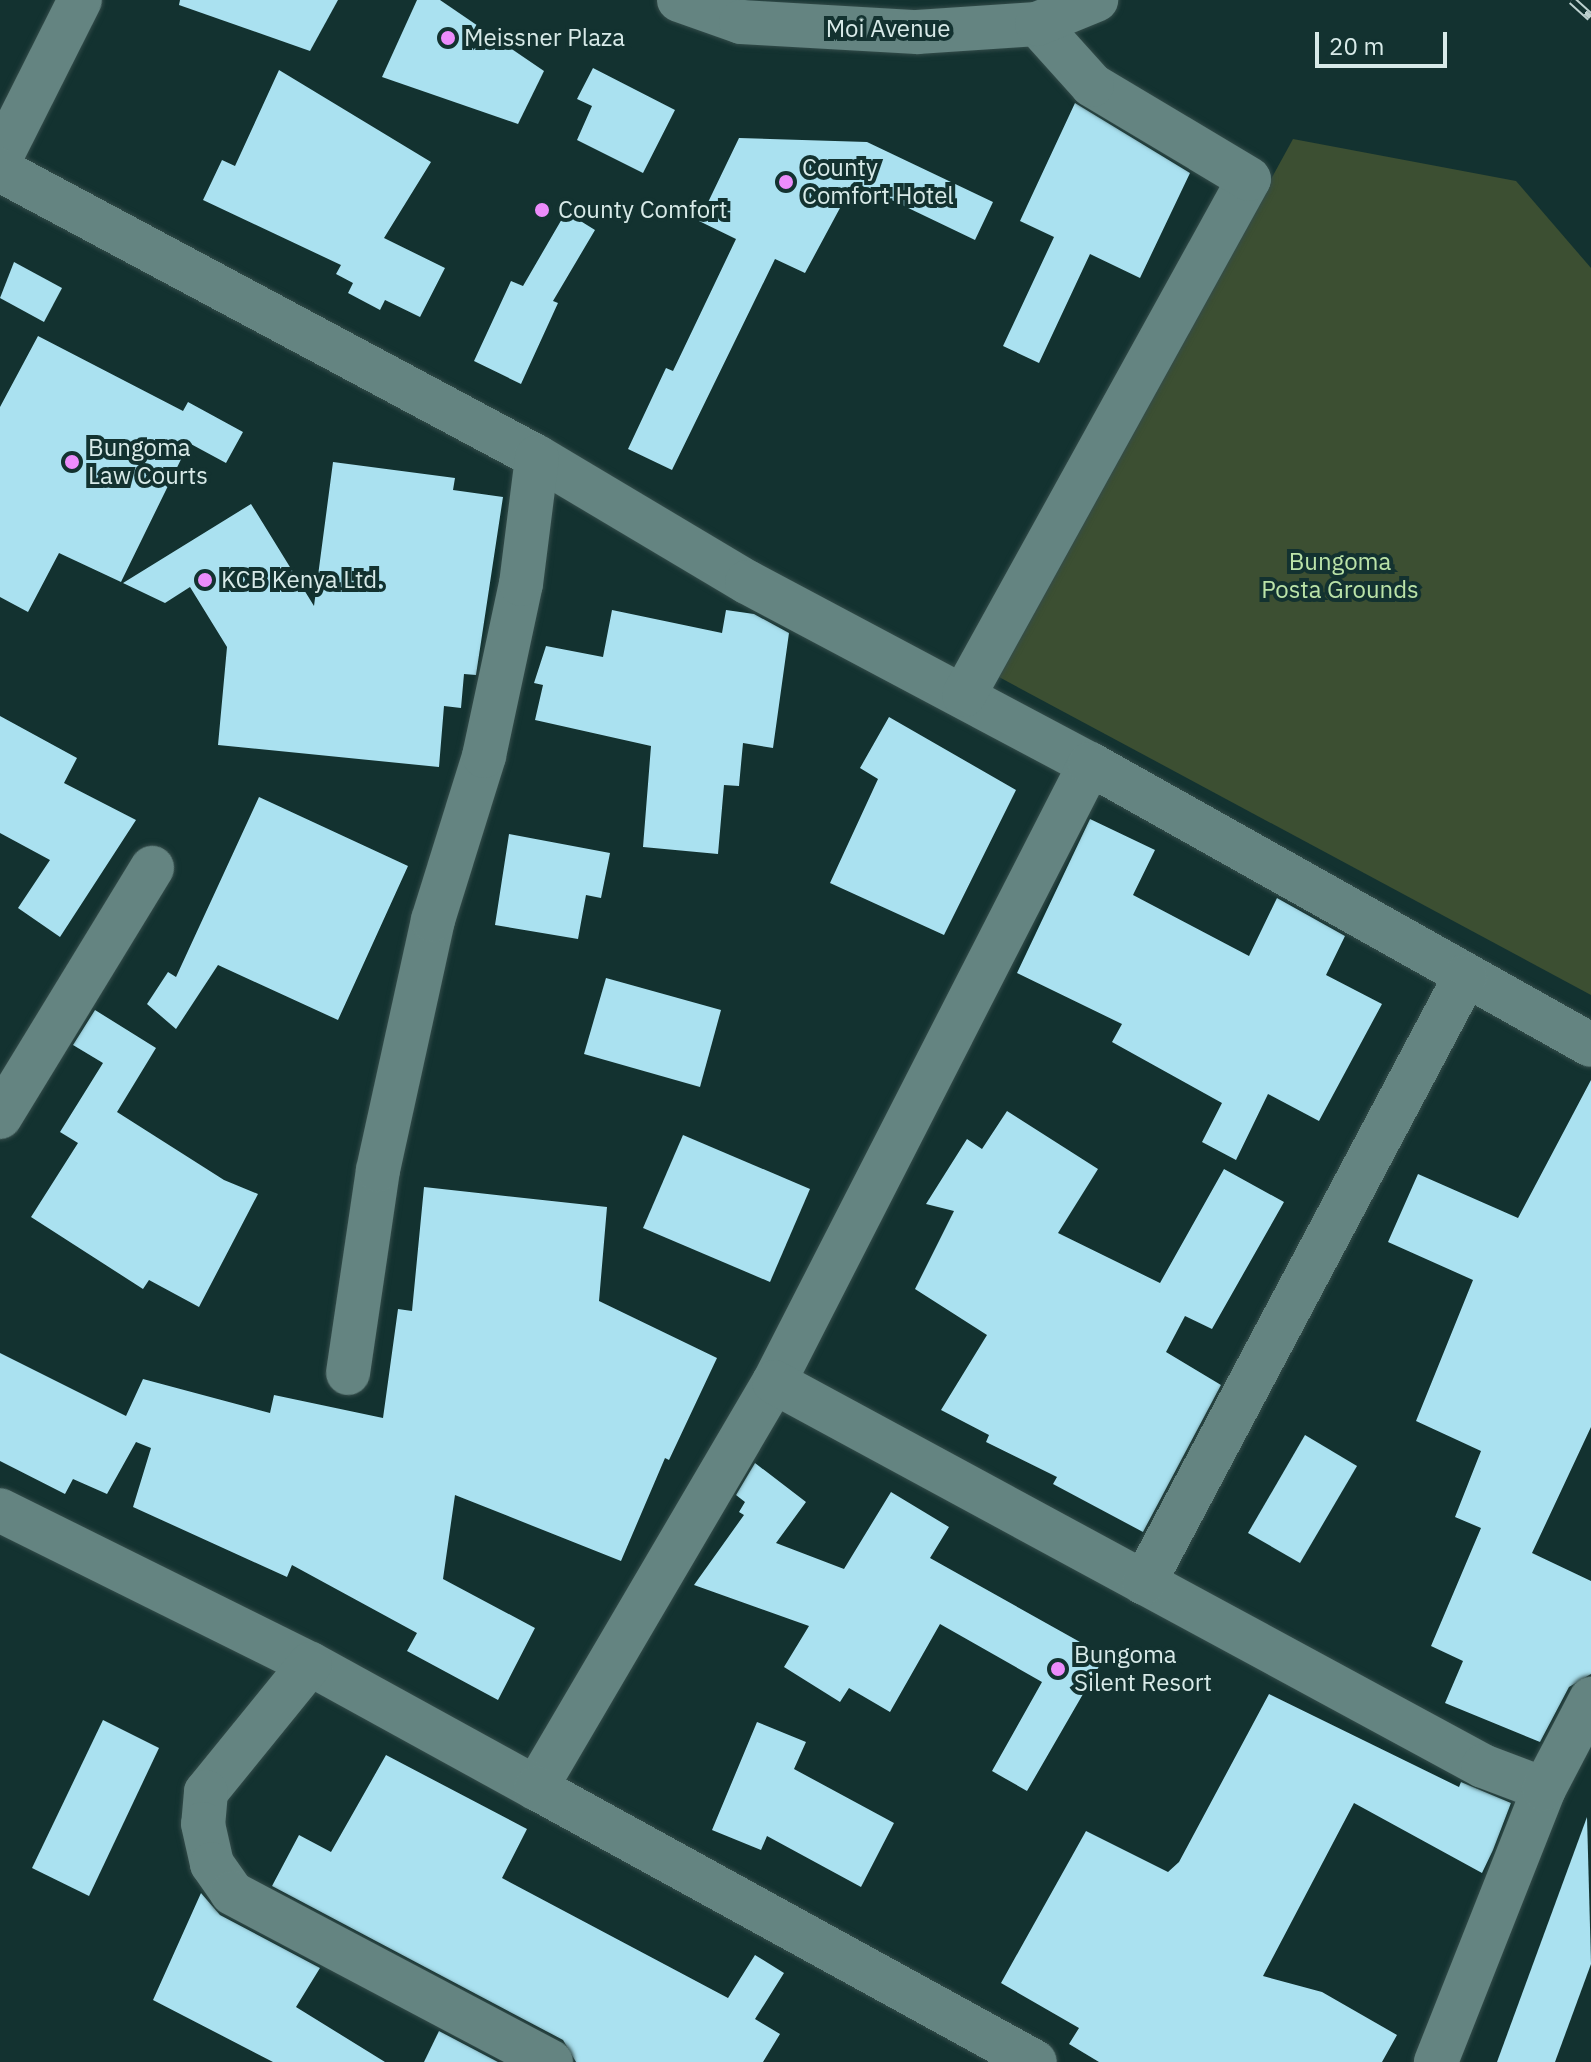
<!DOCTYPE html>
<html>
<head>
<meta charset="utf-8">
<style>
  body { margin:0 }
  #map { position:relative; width:1591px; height:2062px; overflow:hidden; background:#133230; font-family:"IBM Plex Sans",sans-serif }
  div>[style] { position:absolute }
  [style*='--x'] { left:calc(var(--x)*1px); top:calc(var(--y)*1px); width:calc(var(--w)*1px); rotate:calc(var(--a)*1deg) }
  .green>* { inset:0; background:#3c4f32 }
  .building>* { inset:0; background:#aae1f0 }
  .roads { filter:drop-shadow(0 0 2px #344c4a) drop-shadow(0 0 2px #344c4a) }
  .minor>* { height:44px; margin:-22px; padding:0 22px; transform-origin:22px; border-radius:22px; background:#648481 }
  .tertiary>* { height:44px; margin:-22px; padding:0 22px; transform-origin:22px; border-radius:22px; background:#648481 }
  .rail>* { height:9px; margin-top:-4.5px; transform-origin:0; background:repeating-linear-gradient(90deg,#133230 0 18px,#bdd1cf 0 36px); box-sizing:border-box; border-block:2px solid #bdd1cf }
  .dots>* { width:22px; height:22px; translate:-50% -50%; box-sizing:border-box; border:4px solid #133230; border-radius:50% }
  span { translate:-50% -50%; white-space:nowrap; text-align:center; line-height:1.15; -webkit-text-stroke:8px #133230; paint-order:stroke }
  .street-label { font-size:24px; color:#d8eae8 }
  .poi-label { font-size:24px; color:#d8eae8 }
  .left { translate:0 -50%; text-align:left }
  .park-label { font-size:24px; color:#bbe3a8 }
  .scale { position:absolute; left:1315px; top:32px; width:132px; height:36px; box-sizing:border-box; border:4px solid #d8eae8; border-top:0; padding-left:10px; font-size:24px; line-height:28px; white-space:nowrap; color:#d8eae8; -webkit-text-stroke:6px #133230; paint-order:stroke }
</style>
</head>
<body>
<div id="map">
  <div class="green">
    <div style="clip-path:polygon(1293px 139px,1516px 181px,1591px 268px,1591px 995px,999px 677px)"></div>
  </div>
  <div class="building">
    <div style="clip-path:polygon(180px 0,338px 0,310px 51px,179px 5px)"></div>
    <div style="clip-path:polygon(417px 0,440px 0,544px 71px,518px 124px,382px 77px)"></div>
    <div style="clip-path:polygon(593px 68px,675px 110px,643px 173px,577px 140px,592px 106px,577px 99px)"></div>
    <div style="clip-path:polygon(279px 70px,431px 162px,384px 238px,445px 268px,420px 317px,385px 300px,380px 310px,348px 293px,353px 283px,336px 274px,341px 265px,203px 200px,222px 160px,235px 166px)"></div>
    <div style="clip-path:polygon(1075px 103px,1190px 173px,1140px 278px,1090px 254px,1039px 363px,1003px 346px,1054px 237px,1020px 221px)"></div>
    <div style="clip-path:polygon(739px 138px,867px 142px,993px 202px,975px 240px,854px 182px,805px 273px,775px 259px,672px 470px,628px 449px,666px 368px,673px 371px,736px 239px,699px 221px)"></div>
    <div style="clip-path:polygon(566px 212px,595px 230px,553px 301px,558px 303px,521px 384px,474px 361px,511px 281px,523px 286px)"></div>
    <div style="clip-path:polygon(14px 262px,62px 288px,44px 322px,0 298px)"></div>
    <div style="clip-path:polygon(38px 336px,183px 411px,188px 402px,243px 432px,226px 463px,189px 443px,121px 582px,59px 553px,28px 612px,0 597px,0 407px)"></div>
    <div style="clip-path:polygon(333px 462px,455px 478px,453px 490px,503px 497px,476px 675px,464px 674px,461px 708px,444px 706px,439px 767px,218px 745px,227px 647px,190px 587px,165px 603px,123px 583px,251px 504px,314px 606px)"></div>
    <div style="clip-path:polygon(612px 610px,722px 633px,726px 610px,754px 614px,789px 633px,773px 748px,743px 743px,739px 786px,724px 785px,718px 854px,643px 847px,651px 746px,535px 720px,543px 685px,534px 683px,546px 646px,603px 657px)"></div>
    <div style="clip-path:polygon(0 716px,77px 758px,64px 783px,136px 820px,60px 937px,18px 908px,50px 860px,0 833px)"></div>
    <div style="clip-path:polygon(889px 717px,1016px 790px,944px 935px,830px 883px,878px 779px,860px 768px)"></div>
    <div style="clip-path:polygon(259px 797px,408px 866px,338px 1020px,218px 965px,176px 1029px,147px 1004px,168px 972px,176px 977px)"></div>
    <div style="clip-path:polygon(1090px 819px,1155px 850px,1133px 895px,1249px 956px,1277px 898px,1345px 936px,1326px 975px,1382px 1004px,1319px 1121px,1268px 1094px,1236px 1160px,1202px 1142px,1222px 1103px,1112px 1042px,1122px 1024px,1017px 973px)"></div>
    <div style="clip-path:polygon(509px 834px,610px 853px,601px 898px,586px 895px,578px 939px,495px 925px)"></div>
    <div style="clip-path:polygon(606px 978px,721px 1010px,700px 1087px,584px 1054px)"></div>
    <div style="clip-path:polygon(95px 1010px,156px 1048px,117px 1112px,224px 1180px,258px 1194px,199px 1307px,149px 1280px,143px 1289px,31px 1217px,78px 1143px,60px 1132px,103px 1063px,73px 1045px)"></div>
    <div style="clip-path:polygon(1591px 1080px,1591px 1427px,1532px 1553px,1591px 1581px,1591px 1674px,1569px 1687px,1540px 1742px,1445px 1703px,1463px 1661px,1431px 1646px,1481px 1528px,1455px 1517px,1481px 1451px,1416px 1421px,1473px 1280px,1388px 1242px,1418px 1174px,1518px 1218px)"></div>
    <div style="clip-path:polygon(1007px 1111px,1098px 1169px,1058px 1233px,1160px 1283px,1224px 1169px,1284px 1202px,1212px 1329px,1185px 1316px,1166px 1352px,1221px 1385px,1143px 1532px,1053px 1484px,1057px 1477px,986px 1442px,989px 1435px,941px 1410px,987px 1335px,915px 1289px,954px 1211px,926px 1204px,967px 1139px,982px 1149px)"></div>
    <div style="clip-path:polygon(683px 1135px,810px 1189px,770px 1282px,643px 1228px)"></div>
    <div style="clip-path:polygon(424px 1187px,607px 1207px,599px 1301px,717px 1358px,669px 1460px,665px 1458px,621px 1561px,455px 1495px,443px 1579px,535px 1628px,498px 1700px,407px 1651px,417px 1633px,292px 1565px,287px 1577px,133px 1507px,151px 1448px,136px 1442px,107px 1494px,73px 1479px,65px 1494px,0 1461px,0 1353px,126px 1416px,143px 1379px,270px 1413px,274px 1395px,383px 1418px,398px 1309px,412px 1311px)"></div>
    <div style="clip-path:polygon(1305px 1435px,1357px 1466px,1300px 1563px,1248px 1533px)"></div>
    <div style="clip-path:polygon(755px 1463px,806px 1502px,776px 1543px,844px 1569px,891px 1492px,949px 1527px,930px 1558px,1105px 1656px,1027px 1791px,992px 1771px,1042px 1682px,940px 1624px,890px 1712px,849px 1688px,840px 1702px,784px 1667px,809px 1626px,694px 1585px,744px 1515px,739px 1512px,745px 1502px,736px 1495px)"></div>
    <div style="clip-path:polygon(1269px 1694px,1459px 1787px,1461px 1782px,1511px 1803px,1493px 1850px,1482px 1873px,1354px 1803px,1263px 1976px,1322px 1992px,1397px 2035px,1382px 2062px,1099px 2062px,1069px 2044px,1079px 2028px,1001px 1983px,1086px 1831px,1168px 1872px,1179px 1862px)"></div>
    <div style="clip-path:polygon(103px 1720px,159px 1748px,89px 1896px,32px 1868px)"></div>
    <div style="clip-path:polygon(757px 1722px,806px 1742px,794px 1769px,894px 1823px,861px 1887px,767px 1836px,761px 1850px,712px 1830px)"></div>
    <div style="clip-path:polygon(386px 1755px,527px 1829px,502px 1878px,728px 1998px,755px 1955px,784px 1973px,755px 2019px,780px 2034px,763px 2062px,576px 2062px,563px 2040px,272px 1886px,299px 1835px,331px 1852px)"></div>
    <div style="clip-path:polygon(1587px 1817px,1591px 1964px,1555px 2062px,1497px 2062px)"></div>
    <div style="clip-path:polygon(201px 1893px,220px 1915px,320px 1968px,296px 2007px,385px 2062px,273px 2062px,153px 2000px)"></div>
    <div style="clip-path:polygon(439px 2031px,498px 2062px,424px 2062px)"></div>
  </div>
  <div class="roads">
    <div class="minor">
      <div style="--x:0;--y:159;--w:178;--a:-63.3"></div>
      <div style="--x:0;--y:170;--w:609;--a:28.12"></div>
      <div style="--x:537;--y:457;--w:244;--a:30.8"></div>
      <div style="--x:747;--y:582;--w:388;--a:28"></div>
      <div style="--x:1090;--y:764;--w:694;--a:117.08"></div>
      <div style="--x:774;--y:1382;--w:471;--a:120.4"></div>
      <div style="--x:536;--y:1788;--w:258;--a:-151.2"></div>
      <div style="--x:310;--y:1664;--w:346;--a:-153.6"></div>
      <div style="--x:964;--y:695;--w:589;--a:-61.09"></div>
      <div style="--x:1249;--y:179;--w:183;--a:-149.1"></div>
      <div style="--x:1092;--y:85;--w:82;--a:-132"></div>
      <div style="--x:1090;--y:764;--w:574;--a:29.29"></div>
      <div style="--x:0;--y:1117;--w:292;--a:-58.6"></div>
      <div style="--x:348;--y:1373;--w:205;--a:-81.6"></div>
      <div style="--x:378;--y:1170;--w:256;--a:-77.6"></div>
      <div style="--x:433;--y:920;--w:172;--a:-72.7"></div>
      <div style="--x:484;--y:756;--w:176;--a:-77.9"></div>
      <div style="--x:521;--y:584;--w:128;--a:-82.8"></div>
      <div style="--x:774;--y:1382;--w:806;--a:28.44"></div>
      <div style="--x:1483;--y:1766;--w:65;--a:20.7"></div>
      <div style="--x:1544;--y:1789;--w:294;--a:111.6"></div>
      <div style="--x:1144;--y:1583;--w:686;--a:-62.09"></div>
      <div style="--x:310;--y:1664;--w:165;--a:129.1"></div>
      <div style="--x:206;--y:1792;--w:32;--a:95"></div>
      <div style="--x:203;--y:1824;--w:41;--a:77.3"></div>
      <div style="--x:212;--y:1864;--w:35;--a:55"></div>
      <div style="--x:232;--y:1893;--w:361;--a:27.9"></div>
      <div style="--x:536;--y:1788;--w:569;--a:28.77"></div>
      <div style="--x:1544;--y:1789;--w:102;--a:-62.4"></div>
    </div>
    <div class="tertiary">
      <div style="--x:679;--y:0;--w:66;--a:19.5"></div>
      <div style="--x:741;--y:22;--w:176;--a:3.3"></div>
      <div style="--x:917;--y:32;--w:120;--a:-3.8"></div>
      <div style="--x:1037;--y:24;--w:64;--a:-22.1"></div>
    </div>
  </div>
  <div class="rail">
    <div style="--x:1572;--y:0;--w:25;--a:42"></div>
  </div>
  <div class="dots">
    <div style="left:448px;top:38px;background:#ec8cfb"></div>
    <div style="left:786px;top:182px;background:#ec8cfb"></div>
    <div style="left:542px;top:210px;background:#ec8cfb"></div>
    <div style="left:72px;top:462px;background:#ec8cfb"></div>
    <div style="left:205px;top:580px;background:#ec8cfb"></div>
    <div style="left:1058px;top:1669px;background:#ec8cfb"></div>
  </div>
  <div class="street-label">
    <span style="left:888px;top:29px">Moi Avenue</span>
  </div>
  <div class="poi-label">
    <span class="left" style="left:464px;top:38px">Meissner Plaza</span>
    <span class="left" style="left:802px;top:182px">County<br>Comfort Hotel</span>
    <span class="left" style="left:558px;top:210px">County Comfort</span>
    <span class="left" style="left:88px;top:462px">Bungoma<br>Law Courts</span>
    <span class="left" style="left:221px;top:580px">KCB Kenya Ltd.</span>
    <span class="left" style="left:1074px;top:1669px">Bungoma<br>Silent Resort</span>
  </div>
  <div class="park-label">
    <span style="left:1340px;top:576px">Bungoma<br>Posta Grounds</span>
  </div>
  <div class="scale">20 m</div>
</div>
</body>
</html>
